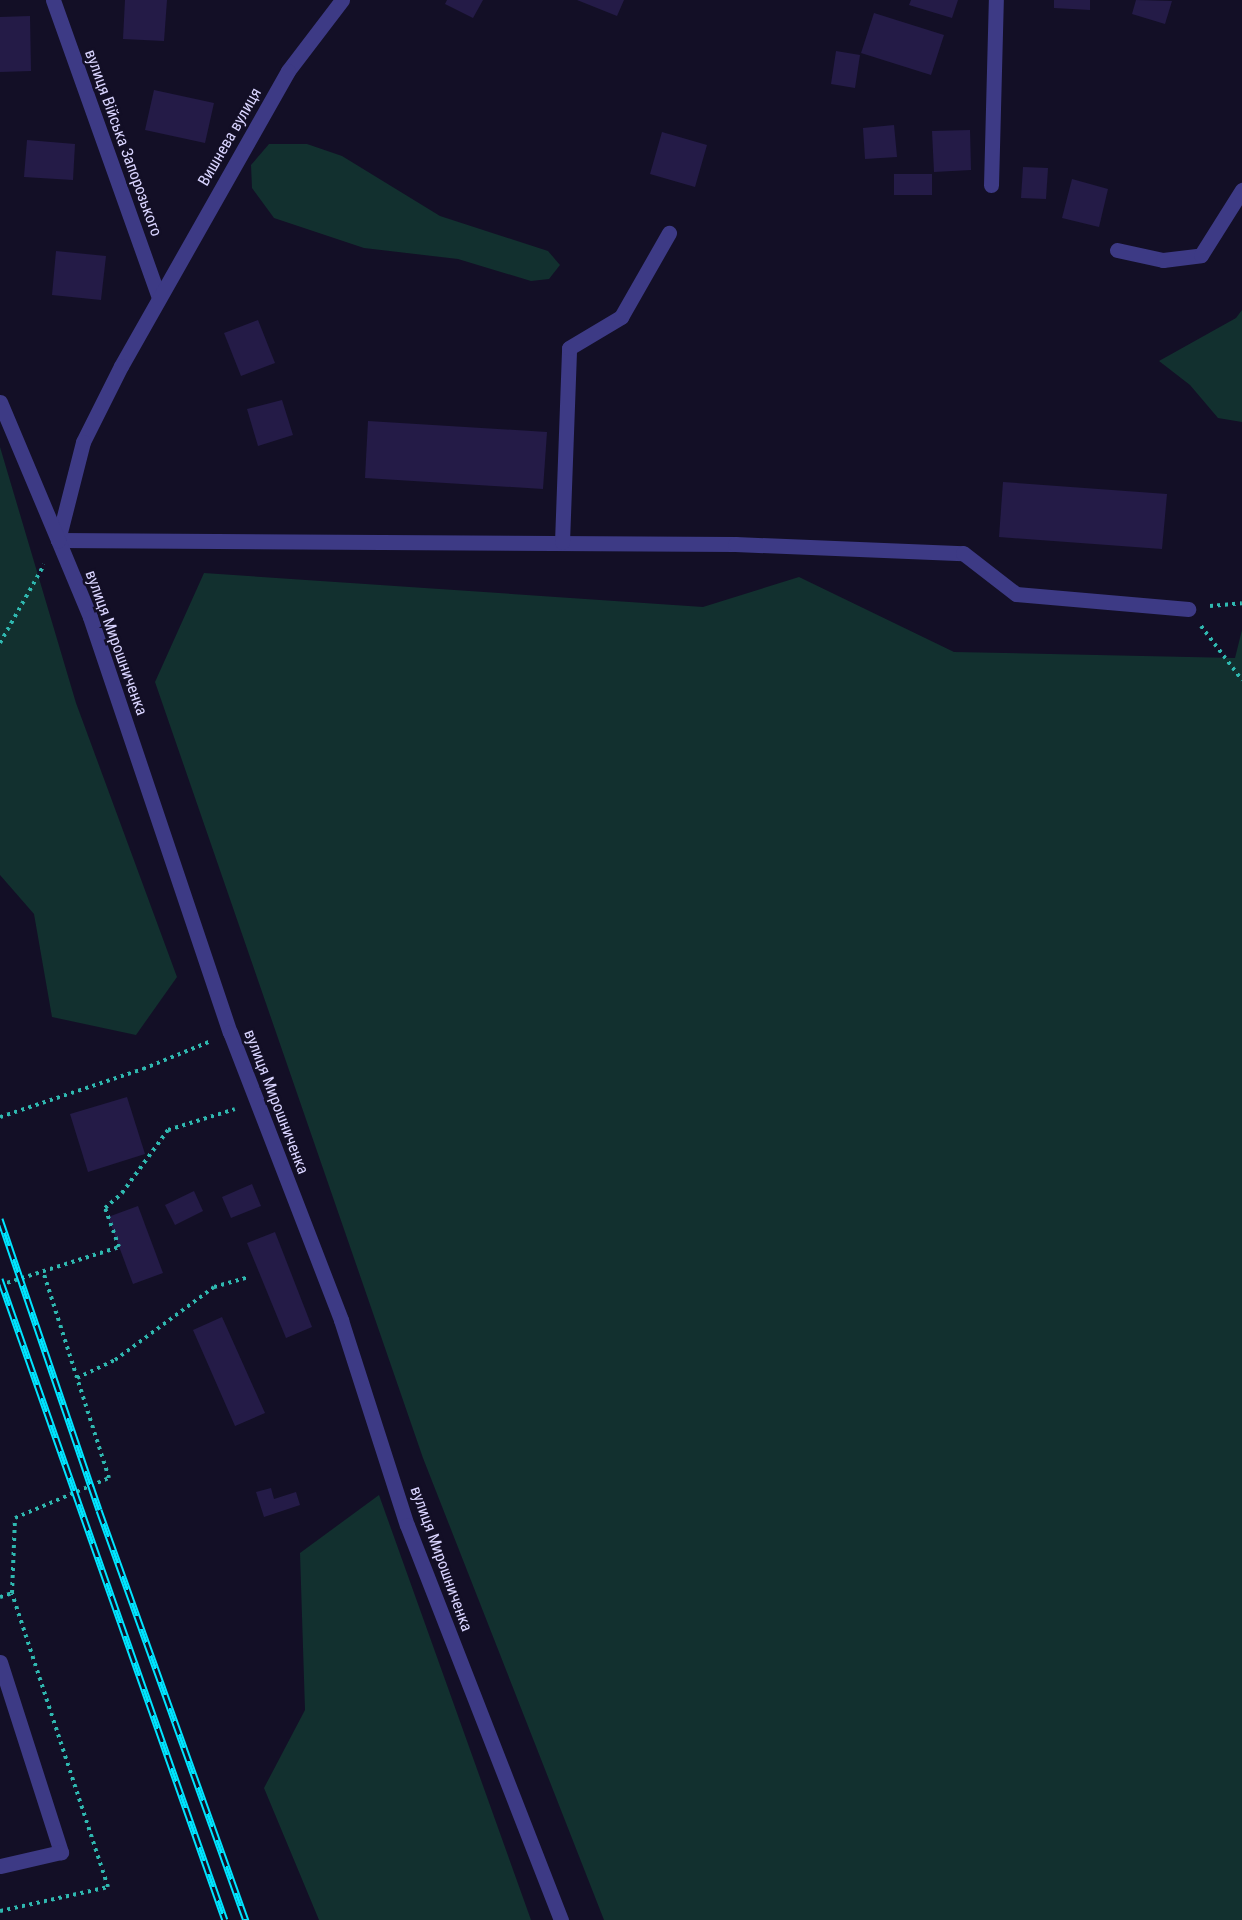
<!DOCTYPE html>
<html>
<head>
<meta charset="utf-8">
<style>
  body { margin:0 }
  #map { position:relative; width:1242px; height:1920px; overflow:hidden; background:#130f26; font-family:"Roboto Condensed",sans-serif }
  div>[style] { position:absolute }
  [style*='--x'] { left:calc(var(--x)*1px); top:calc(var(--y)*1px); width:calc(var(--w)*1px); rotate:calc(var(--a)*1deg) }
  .green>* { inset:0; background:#12302f }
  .building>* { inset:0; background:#241b47 }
  .path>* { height:4px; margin-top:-2px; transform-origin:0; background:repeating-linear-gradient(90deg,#2fb8b0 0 3px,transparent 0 7.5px) }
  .service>* { height:15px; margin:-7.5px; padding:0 7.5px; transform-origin:7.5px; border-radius:7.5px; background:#3d3a85 }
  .minor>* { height:15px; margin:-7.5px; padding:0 7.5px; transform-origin:7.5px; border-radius:7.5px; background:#3d3a85 }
  .rail>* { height:7px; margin-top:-3.5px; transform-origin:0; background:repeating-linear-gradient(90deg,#130f26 0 14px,#00e5ff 0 28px); box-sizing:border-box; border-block:2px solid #00e5ff }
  span { translate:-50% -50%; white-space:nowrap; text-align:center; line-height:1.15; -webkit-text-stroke:5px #130f26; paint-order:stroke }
  .street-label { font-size:16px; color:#d9d4ff }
</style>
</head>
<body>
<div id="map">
  <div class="green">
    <div style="clip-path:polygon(269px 144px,307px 144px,342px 156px,440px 216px,548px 251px,560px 265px,549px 279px,531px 281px,458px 259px,364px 248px,274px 218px,252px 188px,251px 165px)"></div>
    <div style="clip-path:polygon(1242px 310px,1242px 422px,1218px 418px,1190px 385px,1159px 361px,1236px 318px)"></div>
    <div style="clip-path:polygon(0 447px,76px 703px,177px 977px,136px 1035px,52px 1017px,34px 914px,0 875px)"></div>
    <div style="clip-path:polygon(204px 573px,703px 607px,799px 577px,954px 652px,1235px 658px,1242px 630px,1242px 1920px,604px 1920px,423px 1458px,155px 682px)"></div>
    <div style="clip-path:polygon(379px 1495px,531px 1920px,319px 1920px,264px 1788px,305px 1710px,300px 1553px)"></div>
  </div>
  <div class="building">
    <div style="clip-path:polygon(125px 0,167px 0,164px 41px,123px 39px)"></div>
    <div style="clip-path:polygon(447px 0,483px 0,473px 18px,445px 4px)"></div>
    <div style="clip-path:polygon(577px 0,624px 0,617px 16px)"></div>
    <div style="clip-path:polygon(911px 0,958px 0,952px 18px,909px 5px)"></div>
    <div style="clip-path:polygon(1054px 0,1090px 0,1090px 10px,1054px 8px)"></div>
    <div style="clip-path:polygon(1136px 0,1172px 1px,1165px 24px,1132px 14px)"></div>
    <div style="clip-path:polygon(874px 13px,944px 35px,931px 75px,861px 53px)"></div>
    <div style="clip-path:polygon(30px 16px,31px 71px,0 72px,0 17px)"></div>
    <div style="clip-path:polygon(836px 51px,860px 55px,855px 88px,831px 84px)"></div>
    <div style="clip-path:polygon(154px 90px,214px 103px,205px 143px,145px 130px)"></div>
    <div style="clip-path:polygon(894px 125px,897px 157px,865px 159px,863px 128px)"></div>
    <div style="clip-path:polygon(970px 130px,971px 170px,934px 172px,932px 131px)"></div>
    <div style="clip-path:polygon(662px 132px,707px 145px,695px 187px,650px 174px)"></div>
    <div style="clip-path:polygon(27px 140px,75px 144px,73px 180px,24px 177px)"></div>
    <div style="clip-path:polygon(1023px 167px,1048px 168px,1046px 199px,1021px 198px)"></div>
    <div style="clip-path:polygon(894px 174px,932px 174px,932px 195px,894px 195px)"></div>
    <div style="clip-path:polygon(1072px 179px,1108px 189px,1099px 227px,1062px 218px)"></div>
    <div style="clip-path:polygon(56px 251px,106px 256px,101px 300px,52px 295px)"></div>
    <div style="clip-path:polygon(258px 320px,275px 363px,241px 376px,224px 333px)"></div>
    <div style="clip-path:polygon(282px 400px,293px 435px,258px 446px,247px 409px)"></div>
    <div style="clip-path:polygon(368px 421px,547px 432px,543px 489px,365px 478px)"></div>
    <div style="clip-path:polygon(1003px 482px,1167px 494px,1162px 549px,999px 537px)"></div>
    <div style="clip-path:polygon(127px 1097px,145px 1154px,88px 1172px,70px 1114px)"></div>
    <div style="clip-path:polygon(252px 1184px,261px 1206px,231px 1218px,222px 1197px)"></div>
    <div style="clip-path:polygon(194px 1191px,203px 1211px,175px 1225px,165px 1205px)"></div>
    <div style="clip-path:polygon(138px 1206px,163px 1273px,133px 1284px,108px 1217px)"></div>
    <div style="clip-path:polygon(275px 1232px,312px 1327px,286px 1338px,247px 1243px)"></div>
    <div style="clip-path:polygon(222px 1317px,265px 1413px,235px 1426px,193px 1330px)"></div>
    <div style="clip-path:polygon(271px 1488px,274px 1499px,296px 1492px,300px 1505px,264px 1517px,256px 1492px)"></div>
  </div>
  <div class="path">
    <div style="--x:1210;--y:606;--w:32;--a:-5"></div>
    <div style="--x:1201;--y:626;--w:68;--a:52.8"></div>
    <div style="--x:0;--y:643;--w:90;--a:-60.6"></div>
    <div style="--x:0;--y:1117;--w:151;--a:-18.6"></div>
    <div style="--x:143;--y:1069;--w:74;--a:-22.4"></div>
    <div style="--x:0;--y:1285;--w:125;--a:-17.7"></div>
    <div style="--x:119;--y:1247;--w:41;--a:-109.7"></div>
    <div style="--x:105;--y:1208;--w:23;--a:-41"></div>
    <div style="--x:122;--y:1193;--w:78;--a:-53.9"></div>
    <div style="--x:168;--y:1130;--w:70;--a:-17.4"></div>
    <div style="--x:77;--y:1378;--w:42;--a:-25.3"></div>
    <div style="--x:115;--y:1360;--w:123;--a:-36.4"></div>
    <div style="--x:214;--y:1287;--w:35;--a:-16"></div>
    <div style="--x:0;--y:1597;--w:13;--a:-18"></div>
    <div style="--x:0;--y:1911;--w:111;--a:-12.5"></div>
    <div style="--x:108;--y:1887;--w:309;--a:-108.1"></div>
    <div style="--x:12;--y:1593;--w:75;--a:-87.7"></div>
    <div style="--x:15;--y:1518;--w:102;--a:-23.1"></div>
    <div style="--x:109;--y:1478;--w:217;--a:-107.7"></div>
  </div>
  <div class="service">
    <div style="--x:58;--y:540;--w:677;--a:0.34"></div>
    <div style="--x:735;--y:544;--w:228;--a:2.3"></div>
    <div style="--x:963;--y:553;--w:67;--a:37.7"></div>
    <div style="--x:1016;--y:594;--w:173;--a:5"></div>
    <div style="--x:562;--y:542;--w:194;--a:-87.9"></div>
    <div style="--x:569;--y:348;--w:61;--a:-30.8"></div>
    <div style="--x:621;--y:317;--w:97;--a:-60.3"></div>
    <div style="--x:0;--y:1662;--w:200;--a:72.2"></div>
    <div style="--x:61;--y:1852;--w:63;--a:167.1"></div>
  </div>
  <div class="minor">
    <div style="--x:53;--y:0;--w:316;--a:70.4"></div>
    <div style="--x:342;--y:0;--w:89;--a:127.3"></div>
    <div style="--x:288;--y:71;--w:339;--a:119.5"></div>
    <div style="--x:121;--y:366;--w:85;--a:116.6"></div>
    <div style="--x:83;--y:442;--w:101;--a:104.3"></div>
    <div style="--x:58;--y:540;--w:83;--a:67.4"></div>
    <div style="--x:90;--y:617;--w:438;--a:71.4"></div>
    <div style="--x:230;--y:1032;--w:309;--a:68.9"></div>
    <div style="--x:341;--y:1320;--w:215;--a:72.2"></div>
    <div style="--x:407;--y:1525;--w:424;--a:68.7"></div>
    <div style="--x:991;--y:185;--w:185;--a:-88.5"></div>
    <div style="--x:1117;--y:250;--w:47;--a:12.3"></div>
    <div style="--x:1163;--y:260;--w:38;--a:-7"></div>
    <div style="--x:1201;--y:255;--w:77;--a:-57.8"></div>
    <div style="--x:0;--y:402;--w:150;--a:67.2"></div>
  </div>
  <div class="rail">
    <div style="--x:0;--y:1219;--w:307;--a:71.2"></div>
    <div style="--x:99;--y:1510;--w:436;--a:70.3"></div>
    <div style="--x:0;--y:1279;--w:679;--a:70.66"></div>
  </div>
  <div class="street-label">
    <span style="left:230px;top:137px;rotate:-60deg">Вишнева вулиця</span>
    <span style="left:123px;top:143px;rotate:70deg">вулиця Війська Запорозького</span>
    <span style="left:116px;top:643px;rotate:70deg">вулиця Мирошниченка</span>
    <span style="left:276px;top:1102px;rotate:69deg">вулиця Мирошниченка</span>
    <span style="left:441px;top:1559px;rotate:70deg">вулиця Мирошниченка</span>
  </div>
</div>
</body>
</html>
